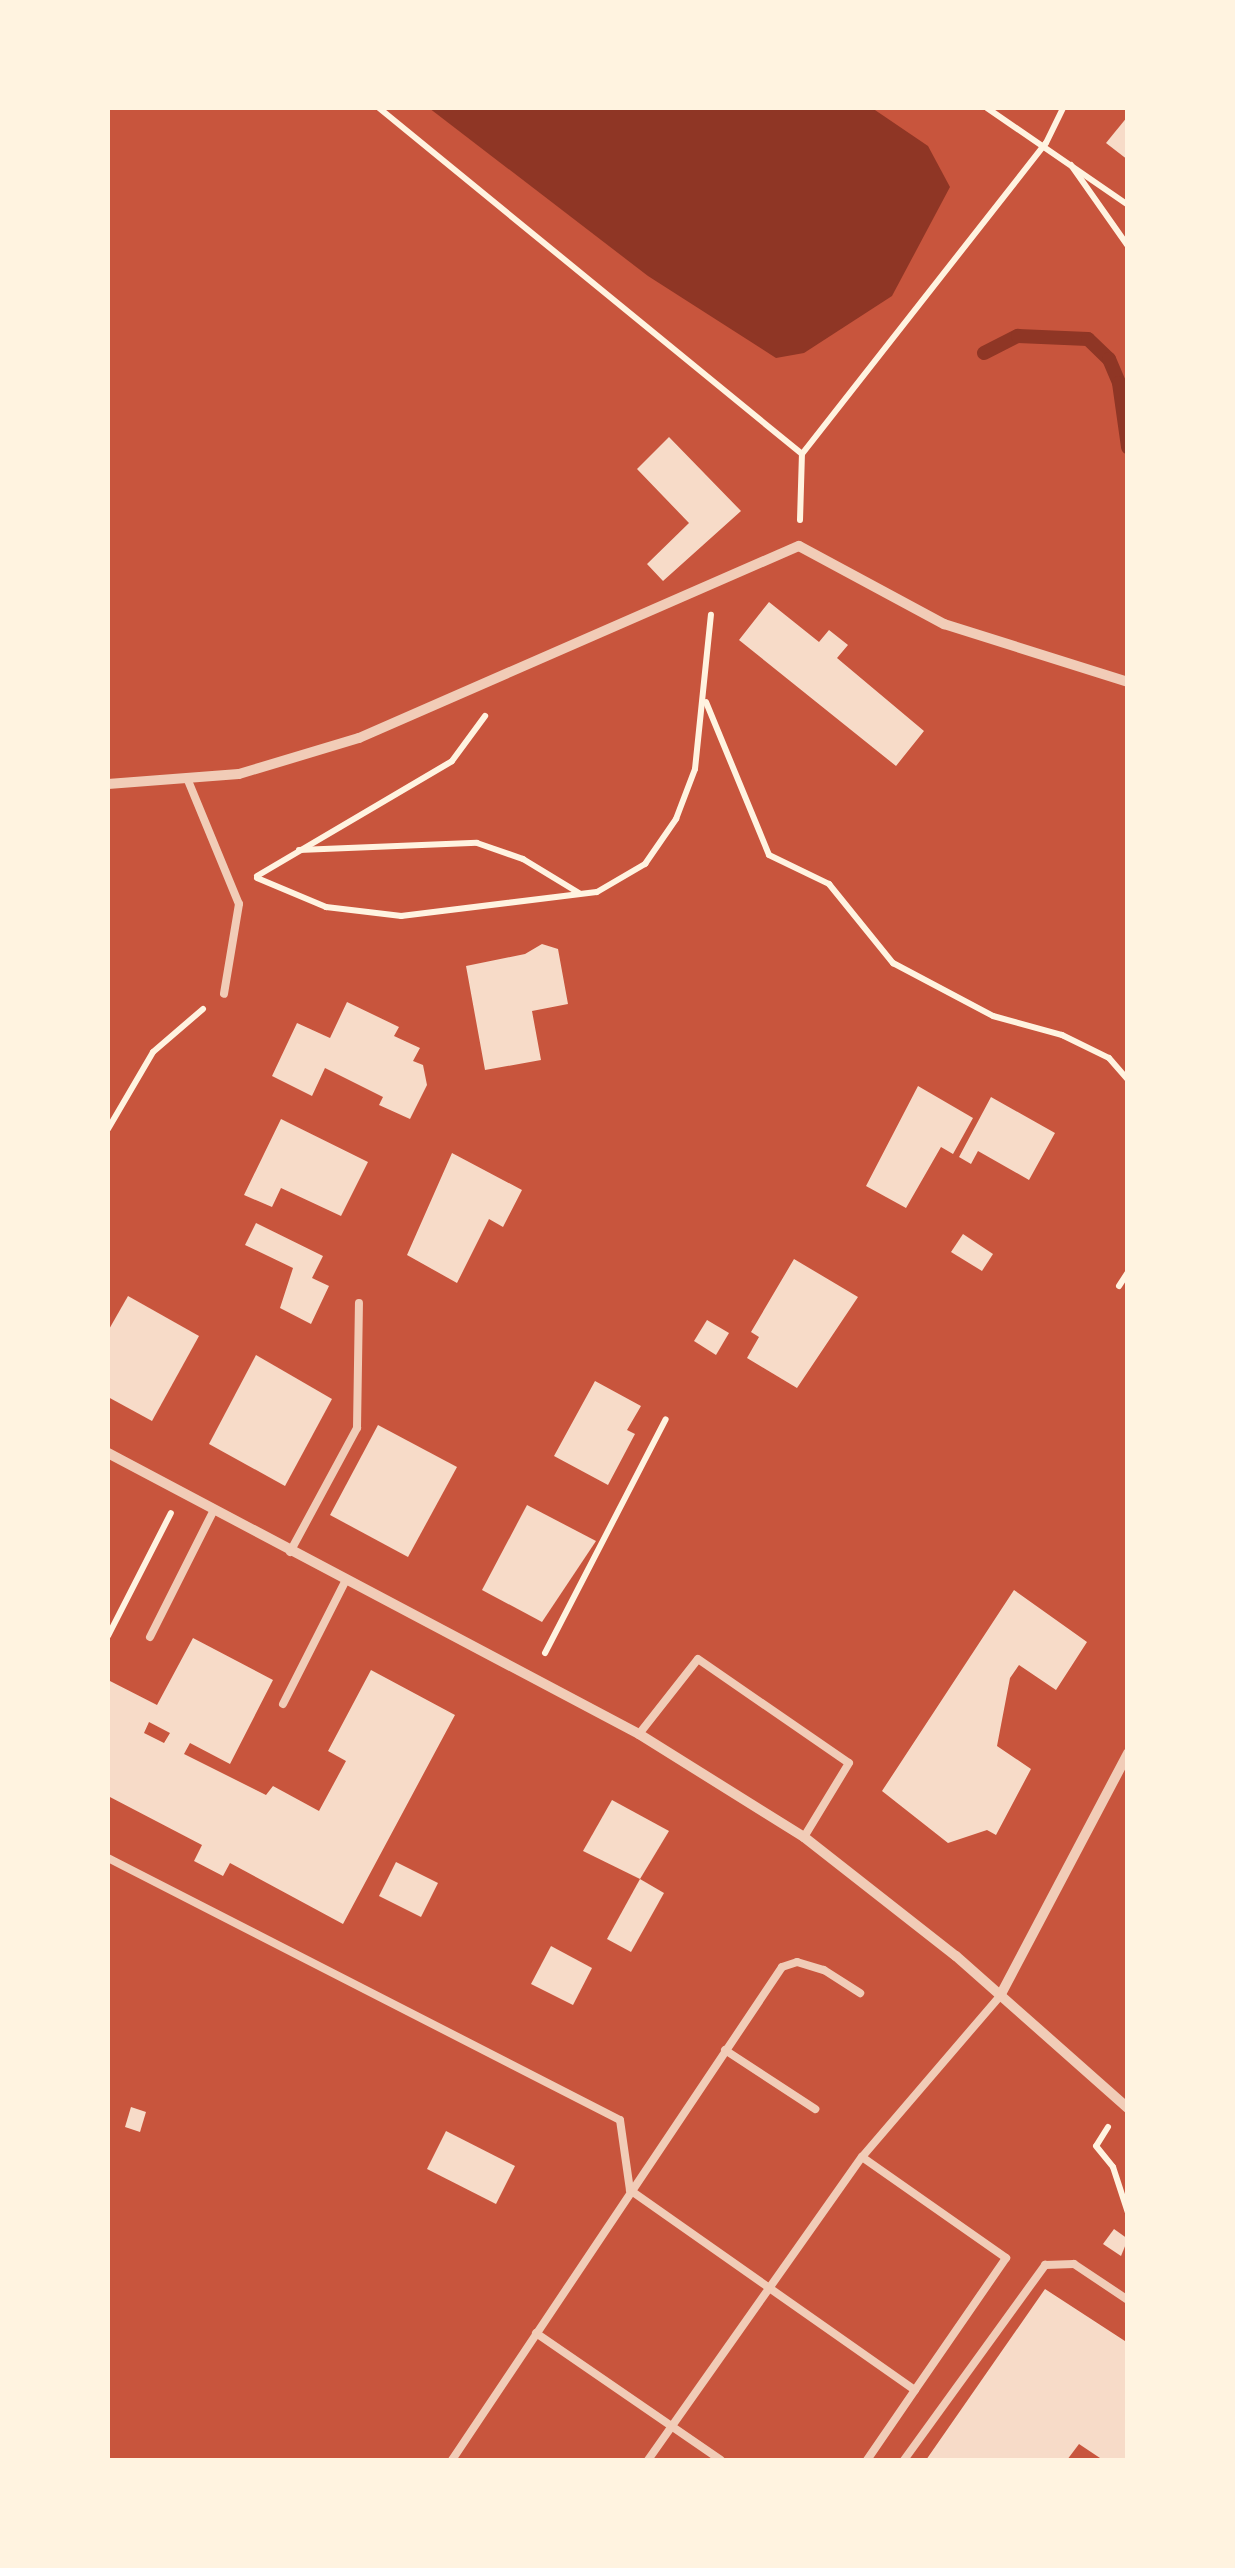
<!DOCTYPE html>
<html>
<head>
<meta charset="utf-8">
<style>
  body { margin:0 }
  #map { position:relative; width:1235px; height:2568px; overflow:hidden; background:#c8553d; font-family:"Archivo Narrow",sans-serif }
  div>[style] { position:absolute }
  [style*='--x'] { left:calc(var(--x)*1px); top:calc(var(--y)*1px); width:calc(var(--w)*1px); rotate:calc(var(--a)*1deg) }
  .water>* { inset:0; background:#8f3625 }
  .stream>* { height:14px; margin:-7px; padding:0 7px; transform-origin:7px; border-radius:7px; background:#8f3625 }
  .building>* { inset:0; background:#f7dbc8 }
  .path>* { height:6px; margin:-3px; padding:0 3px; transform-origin:3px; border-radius:3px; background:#fff3e0 }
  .service>* { height:8px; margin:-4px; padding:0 4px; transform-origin:4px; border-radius:4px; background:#f1ccb7 }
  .minor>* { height:10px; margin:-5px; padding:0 5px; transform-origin:5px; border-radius:5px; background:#f1ccb7 }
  span { translate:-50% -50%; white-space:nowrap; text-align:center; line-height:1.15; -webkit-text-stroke:8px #fff3e0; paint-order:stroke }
  .frame { position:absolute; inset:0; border:110px solid #fff3e0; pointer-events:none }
</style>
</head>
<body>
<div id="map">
  <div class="water">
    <div style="clip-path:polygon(429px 108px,872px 108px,928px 146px,950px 187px,892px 296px,804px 353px,776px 358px,648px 276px)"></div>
  </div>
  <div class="stream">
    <div style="--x:984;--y:353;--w:38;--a:-27"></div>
    <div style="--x:1018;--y:336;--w:70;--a:2.5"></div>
    <div style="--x:1088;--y:339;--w:29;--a:44"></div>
    <div style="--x:1109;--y:359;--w:26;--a:67"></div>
    <div style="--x:1119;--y:383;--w:65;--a:82"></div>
  </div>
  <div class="building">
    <div style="clip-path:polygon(1128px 116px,1128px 160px,1106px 143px)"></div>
    <div style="clip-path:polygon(669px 437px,741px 511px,663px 581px,647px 564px,689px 523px,637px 469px)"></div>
    <div style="clip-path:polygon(769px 602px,819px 642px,829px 630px,848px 645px,837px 658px,924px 731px,896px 766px,739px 640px)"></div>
    <div style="clip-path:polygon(542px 944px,558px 949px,568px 1004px,532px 1011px,541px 1060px,485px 1070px,466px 966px,525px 954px)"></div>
    <div style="clip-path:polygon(347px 1002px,399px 1027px,394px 1036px,420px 1048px,413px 1061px,423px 1065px,427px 1085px,410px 1119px,379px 1105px,383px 1097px,325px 1068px,312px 1096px,272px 1076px,297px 1023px,330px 1038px)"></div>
    <div style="clip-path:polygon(918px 1086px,973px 1118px,953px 1154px,941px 1147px,906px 1208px,866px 1186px)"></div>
    <div style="clip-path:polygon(991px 1097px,1055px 1133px,1029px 1180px,978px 1151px,971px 1164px,959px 1157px)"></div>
    <div style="clip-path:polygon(281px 1119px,368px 1162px,341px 1216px,281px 1188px,272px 1207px,244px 1195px)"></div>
    <div style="clip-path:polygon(452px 1153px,522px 1190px,503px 1227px,489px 1219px,457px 1283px,407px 1255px)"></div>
    <div style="clip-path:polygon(256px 1223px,323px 1256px,312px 1278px,329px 1286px,311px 1324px,280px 1308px,293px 1268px,245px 1245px)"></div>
    <div style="clip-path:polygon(963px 1234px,993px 1254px,982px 1271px,951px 1252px)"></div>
    <div style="clip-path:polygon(794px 1259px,858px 1297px,797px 1388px,747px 1358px,759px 1337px,751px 1332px)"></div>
    <div style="clip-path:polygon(128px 1296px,199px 1336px,152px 1421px,108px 1397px,108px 1331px)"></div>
    <div style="clip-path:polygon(707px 1320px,729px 1333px,716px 1355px,694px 1341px)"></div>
    <div style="clip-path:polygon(256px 1355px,332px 1399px,285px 1486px,209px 1444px)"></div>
    <div style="clip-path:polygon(595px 1381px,641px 1406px,627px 1430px,635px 1434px,608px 1485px,554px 1456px)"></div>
    <div style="clip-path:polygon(378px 1425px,457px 1467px,408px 1557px,330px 1515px)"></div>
    <div style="clip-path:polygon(527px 1505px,596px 1541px,542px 1622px,482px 1590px)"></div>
    <div style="clip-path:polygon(1014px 1590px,1087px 1642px,1056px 1690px,1019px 1665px,1010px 1678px,997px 1746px,1031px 1769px,996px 1835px,987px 1830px,948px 1843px,882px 1791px)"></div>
    <div style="clip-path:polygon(evenodd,193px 1638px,273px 1680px,230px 1764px,190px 1743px,184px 1754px,266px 1795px,273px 1786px,319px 1811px,346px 1761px,328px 1751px,371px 1670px,455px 1715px,343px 1924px,230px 1863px,223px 1876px,194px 1861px,202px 1845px,108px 1796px,108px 1680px,157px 1705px,193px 1638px,149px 1722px,170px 1733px,164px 1743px,144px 1733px,149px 1722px)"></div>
    <div style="clip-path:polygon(612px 1800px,669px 1831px,640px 1879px,583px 1851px)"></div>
    <div style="clip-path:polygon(396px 1862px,438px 1883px,421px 1917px,379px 1896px)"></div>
    <div style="clip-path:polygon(640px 1879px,664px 1893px,631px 1952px,607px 1939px)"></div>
    <div style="clip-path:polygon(551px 1946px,592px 1968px,573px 2005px,531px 1984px)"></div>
    <div style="clip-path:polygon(131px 2107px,146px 2112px,140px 2132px,125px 2127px)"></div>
    <div style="clip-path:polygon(446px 2131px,515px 2166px,496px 2204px,427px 2169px)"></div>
    <div style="clip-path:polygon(1114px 2229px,1128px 2239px,1121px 2256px,1103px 2244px)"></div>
    <div style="clip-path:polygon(1045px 2289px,1128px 2343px,1128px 2460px,1103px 2460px,1079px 2444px,1067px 2460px,926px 2460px)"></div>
  </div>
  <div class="path">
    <div style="--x:379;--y:108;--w:546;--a:39.28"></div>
    <div style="--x:987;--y:108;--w:171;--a:34.5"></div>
    <div style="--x:1071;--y:165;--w:99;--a:54.9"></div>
    <div style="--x:800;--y:520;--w:66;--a:-88.3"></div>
    <div style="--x:802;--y:454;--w:395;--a:-51.9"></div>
    <div style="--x:1046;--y:143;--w:39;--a:-64"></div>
    <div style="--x:706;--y:702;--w:165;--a:67.6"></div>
    <div style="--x:769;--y:855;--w:67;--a:25.8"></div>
    <div style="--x:829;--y:884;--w:102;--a:51"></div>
    <div style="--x:893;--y:963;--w:113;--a:27.9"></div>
    <div style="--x:993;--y:1016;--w:72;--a:15.4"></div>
    <div style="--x:1062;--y:1035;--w:52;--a:26.1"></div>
    <div style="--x:1109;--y:1058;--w:29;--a:49"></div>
    <div style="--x:299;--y:850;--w:178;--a:-2.3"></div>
    <div style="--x:477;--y:843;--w:49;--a:19.2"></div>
    <div style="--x:523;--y:859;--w:66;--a:31.3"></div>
    <div style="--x:257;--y:876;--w:226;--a:-30.5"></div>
    <div style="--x:452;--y:761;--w:56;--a:-53.7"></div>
    <div style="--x:257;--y:878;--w:75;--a:22.8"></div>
    <div style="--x:326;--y:907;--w:76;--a:6.8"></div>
    <div style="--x:401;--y:916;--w:197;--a:-7"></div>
    <div style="--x:597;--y:892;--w:56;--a:-30.3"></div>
    <div style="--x:645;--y:864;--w:55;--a:-55.4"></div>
    <div style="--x:676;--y:819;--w:53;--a:-69.2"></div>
    <div style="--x:695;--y:769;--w:155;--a:-84.1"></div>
    <div style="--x:108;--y:1129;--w:89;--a:-59.7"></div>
    <div style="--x:153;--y:1052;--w:66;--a:-40.7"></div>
    <div style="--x:1119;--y:1286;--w:17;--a:-57"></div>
    <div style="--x:108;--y:1636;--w:138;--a:-62.9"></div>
    <div style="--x:545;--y:1653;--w:263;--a:-62.7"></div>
    <div style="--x:1108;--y:2127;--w:22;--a:122"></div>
    <div style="--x:1096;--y:2146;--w:27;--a:51"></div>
    <div style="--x:1113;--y:2167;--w:48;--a:71.9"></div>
  </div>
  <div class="service">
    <div style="--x:187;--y:778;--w:136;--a:67.6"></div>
    <div style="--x:239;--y:904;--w:91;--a:99.5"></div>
    <div style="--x:290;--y:1552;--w:141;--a:-61.6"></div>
    <div style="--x:357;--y:1428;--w:125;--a:-89.1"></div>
    <div style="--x:150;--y:1637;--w:140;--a:-63.3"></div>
    <div style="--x:283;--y:1704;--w:137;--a:-63.1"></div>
    <div style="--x:639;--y:1734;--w:95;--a:-51.8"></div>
    <div style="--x:698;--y:1659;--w:183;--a:34.6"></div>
    <div style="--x:849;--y:1763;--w:87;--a:121.3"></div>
    <div style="--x:108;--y:1858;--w:575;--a:27.1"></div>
    <div style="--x:620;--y:2120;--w:71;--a:81.9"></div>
    <div style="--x:630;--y:2190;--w:348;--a:35.1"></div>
    <div style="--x:915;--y:2390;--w:85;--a:124.4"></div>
    <div style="--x:725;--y:2050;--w:108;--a:33.2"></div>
    <div style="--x:862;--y:2157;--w:176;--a:35"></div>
    <div style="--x:1006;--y:2258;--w:160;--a:124.6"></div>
    <div style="--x:536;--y:2333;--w:224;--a:34.5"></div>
    <div style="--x:452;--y:2460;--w:593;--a:-56.2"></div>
    <div style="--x:782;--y:1967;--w:16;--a:-18"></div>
    <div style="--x:797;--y:1962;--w:28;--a:17"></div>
    <div style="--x:824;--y:1970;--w:43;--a:32.6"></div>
    <div style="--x:648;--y:2460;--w:371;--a:-54.8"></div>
    <div style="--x:862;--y:2157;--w:212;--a:-49.4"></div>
    <div style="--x:904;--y:2460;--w:241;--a:-54.1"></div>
    <div style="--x:1045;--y:2265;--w:29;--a:-2"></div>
    <div style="--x:1074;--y:2264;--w:65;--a:33.7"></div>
  </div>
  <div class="minor">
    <div style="--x:108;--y:784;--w:131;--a:-4.4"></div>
    <div style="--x:239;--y:774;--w:125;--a:-16.7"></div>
    <div style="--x:359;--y:738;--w:480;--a:-23.6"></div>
    <div style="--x:799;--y:546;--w:165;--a:28.3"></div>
    <div style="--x:944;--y:624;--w:193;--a:17.5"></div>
    <div style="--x:108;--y:1453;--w:601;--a:27.89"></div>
    <div style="--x:639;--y:1734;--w:195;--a:32"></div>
    <div style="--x:804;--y:1837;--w:193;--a:38.1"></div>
    <div style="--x:956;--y:1956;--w:230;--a:41.5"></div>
    <div style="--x:1000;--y:1996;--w:275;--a:-62.2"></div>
  </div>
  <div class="frame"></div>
</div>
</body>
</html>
